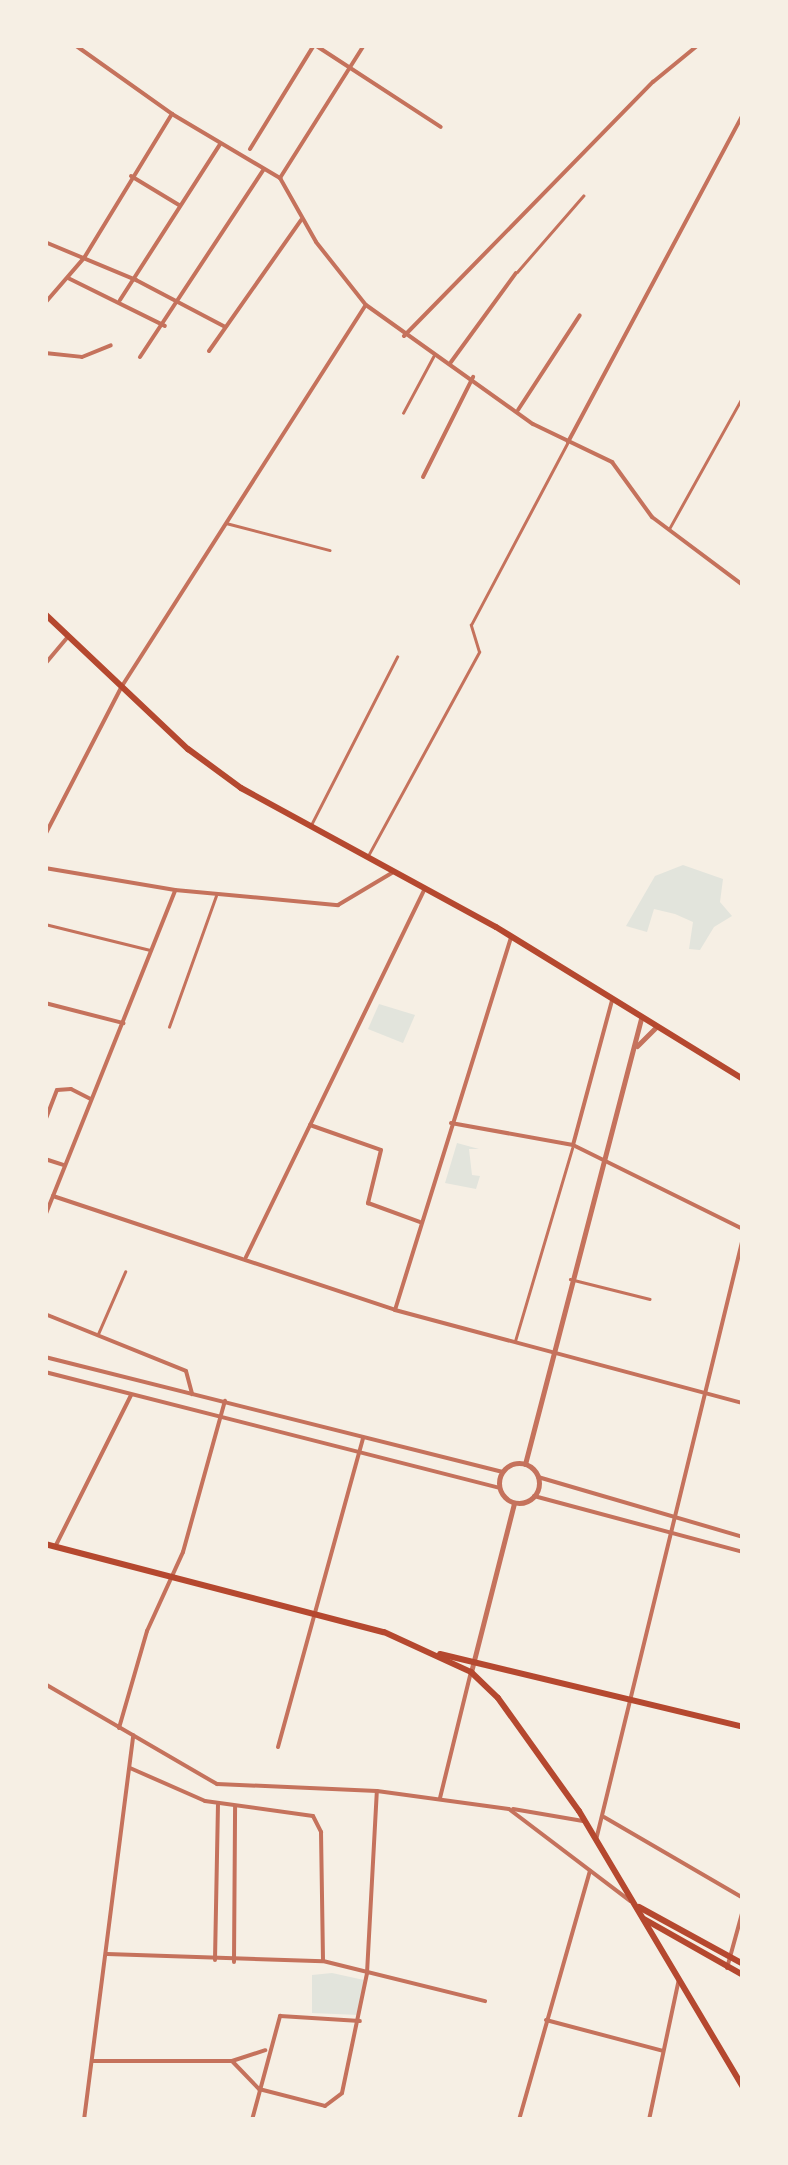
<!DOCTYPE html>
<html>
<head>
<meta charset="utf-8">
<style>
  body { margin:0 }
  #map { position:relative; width:788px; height:2165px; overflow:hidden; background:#f6efe4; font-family:Montserrat,sans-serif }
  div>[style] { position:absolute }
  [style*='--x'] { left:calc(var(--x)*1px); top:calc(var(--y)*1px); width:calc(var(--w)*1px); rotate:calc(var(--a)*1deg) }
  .green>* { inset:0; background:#e2e4dc }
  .service>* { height:2.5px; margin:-1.25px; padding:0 1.25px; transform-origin:1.25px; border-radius:1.25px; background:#c5725c }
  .minor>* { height:4px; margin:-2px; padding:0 2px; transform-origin:2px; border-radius:2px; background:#c5725c }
  .tertiary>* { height:5px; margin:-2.5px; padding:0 2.5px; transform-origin:2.5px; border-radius:2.5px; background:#c5725c }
  .tertiary>.ring { margin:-2.5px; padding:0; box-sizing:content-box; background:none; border:5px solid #c5725c; border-radius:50% }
  .secondary>* { height:6px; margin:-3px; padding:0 3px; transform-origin:3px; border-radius:3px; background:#b5482f }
  .primary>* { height:6px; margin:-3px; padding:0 3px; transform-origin:3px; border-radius:3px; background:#b5482f }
  .trunk>* { height:6px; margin:-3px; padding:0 3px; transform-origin:3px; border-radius:3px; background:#b5482f }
  span { translate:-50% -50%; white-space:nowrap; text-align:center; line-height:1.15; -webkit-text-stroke:9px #f6efe4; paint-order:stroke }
  .frame { position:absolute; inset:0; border:48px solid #f6efe4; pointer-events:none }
</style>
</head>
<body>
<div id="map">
  <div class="green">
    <div style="clip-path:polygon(683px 865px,723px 879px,720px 902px,732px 916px,714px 927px,700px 950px,689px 949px,693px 922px,675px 914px,654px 909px,647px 932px,626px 926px,655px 876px)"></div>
    <div style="clip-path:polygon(379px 1004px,415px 1015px,403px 1043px,368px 1029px)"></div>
    <div style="clip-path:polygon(457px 1143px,479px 1149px,469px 1149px,472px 1175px,480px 1176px,476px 1189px,445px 1183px)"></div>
    <div style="clip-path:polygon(332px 1973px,364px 1980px,359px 2015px,312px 2013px,312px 1975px)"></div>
  </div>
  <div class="service">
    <div style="--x:517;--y:272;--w:101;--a:-49"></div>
    <div style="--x:403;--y:413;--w:64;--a:-61.8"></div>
    <div style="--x:226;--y:523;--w:107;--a:14.6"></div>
    <div style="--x:669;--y:529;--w:152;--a:-60.9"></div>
    <div style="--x:311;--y:825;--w:189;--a:-62.9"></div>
    <div style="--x:369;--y:854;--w:230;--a:-61.4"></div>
    <div style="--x:479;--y:652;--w:28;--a:-107"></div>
    <div style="--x:471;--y:625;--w:205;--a:-62.1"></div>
    <div style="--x:45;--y:924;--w:108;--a:13.9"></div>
    <div style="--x:169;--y:1027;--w:139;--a:-70.3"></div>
    <div style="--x:570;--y:1279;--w:82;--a:14"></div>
    <div style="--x:98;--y:1334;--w:68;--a:-66.5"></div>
    <div style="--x:515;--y:1341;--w:201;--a:-73.5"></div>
  </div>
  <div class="minor">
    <div style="--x:75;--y:45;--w:119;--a:35.4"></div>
    <div style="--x:172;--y:114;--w:126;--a:30.7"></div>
    <div style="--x:315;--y:45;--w:150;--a:33.1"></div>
    <div style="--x:250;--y:149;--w:122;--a:-58.4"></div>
    <div style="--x:131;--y:176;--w:56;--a:31.1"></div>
    <div style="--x:280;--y:178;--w:73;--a:60.6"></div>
    <div style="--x:316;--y:242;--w:80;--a:51.6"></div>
    <div style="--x:366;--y:305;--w:205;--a:35.5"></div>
    <div style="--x:533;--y:424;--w:88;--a:25.7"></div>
    <div style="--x:612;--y:462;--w:68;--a:54"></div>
    <div style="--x:652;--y:517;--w:114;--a:36.8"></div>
    <div style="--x:280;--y:178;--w:157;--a:-57.7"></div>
    <div style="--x:45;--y:242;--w:99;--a:22.7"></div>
    <div style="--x:136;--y:280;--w:101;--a:27.8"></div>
    <div style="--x:68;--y:278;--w:108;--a:26.3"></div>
    <div style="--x:120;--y:300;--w:185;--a:-57.3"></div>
    <div style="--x:45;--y:303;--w:60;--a:-49.1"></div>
    <div style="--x:84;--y:258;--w:169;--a:-58.6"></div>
    <div style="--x:404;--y:336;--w:356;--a:-45.6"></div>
    <div style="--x:653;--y:82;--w:58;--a:-39.4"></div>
    <div style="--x:209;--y:351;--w:160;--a:-54.9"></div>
    <div style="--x:45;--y:353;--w:37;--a:6"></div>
    <div style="--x:82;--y:357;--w:31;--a:-22"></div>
    <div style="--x:140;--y:357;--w:225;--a:-56.6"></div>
    <div style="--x:451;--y:362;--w:110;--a:-53.9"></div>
    <div style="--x:518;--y:410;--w:113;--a:-56.9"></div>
    <div style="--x:568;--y:442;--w:372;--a:-61.9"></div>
    <div style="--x:423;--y:477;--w:112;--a:-63.4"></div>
    <div style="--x:45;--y:664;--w:35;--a:-50"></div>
    <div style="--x:45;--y:835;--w:168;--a:-62.7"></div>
    <div style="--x:122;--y:686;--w:452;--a:-57.4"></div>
    <div style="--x:45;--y:868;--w:132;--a:9.6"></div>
    <div style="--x:175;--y:890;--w:164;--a:5.3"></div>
    <div style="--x:338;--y:905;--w:63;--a:-30.7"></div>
    <div style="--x:45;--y:1003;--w:81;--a:14.4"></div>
    <div style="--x:45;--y:1121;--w:33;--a:-69"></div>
    <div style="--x:57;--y:1090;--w:14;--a:-4"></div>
    <div style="--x:71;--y:1089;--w:22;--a:27"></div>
    <div style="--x:451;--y:1123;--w:124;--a:10.2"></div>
    <div style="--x:573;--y:1145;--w:190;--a:26.3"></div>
    <div style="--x:310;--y:1125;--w:75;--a:19.4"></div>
    <div style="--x:381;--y:1150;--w:55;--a:103.8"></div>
    <div style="--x:368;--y:1203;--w:55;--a:20.1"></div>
    <div style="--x:573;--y:1145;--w:150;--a:-74.9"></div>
    <div style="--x:45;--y:1159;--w:20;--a:18"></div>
    <div style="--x:53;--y:1196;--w:360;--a:18.4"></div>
    <div style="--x:395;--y:1310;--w:360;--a:15"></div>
    <div style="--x:45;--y:1216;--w:350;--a:-68.2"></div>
    <div style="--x:246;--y:1257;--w:410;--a:-64.1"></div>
    <div style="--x:395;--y:1310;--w:391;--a:-72.7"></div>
    <div style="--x:45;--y:1314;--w:152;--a:22"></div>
    <div style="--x:186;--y:1371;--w:24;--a:75"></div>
    <div style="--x:45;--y:1357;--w:471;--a:14.1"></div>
    <div style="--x:45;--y:1372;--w:469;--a:14.3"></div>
    <div style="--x:538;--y:1477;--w:214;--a:16.3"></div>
    <div style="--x:534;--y:1496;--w:216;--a:15"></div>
    <div style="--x:55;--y:1547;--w:170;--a:-63.4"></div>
    <div style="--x:45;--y:1684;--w:199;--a:30.2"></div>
    <div style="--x:217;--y:1784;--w:160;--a:2.5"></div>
    <div style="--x:377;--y:1791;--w:133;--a:7.8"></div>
    <div style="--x:509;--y:1809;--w:152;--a:37.2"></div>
    <div style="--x:119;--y:1728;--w:101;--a:-73.9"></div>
    <div style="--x:147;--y:1631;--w:87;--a:-65.5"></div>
    <div style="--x:183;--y:1552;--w:157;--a:-74.5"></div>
    <div style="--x:278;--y:1747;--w:320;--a:-74.6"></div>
    <div style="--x:130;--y:1768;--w:82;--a:23.7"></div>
    <div style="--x:205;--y:1801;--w:109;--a:7.9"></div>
    <div style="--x:313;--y:1816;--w:18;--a:63"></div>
    <div style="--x:321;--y:1832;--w:129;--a:89.1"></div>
    <div style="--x:440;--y:1798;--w:130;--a:-76.2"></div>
    <div style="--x:513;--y:1809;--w:71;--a:9.7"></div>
    <div style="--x:604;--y:1817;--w:161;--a:30.2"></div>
    <div style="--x:596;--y:1840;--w:620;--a:-76.28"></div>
    <div style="--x:107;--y:1954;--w:216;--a:1.9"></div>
    <div style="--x:323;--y:1961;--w:167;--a:13.9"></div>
    <div style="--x:215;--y:1960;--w:155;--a:-88.9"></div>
    <div style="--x:234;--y:1962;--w:155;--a:-89.6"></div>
    <div style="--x:727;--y:1968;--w:60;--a:-74.6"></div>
    <div style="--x:546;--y:2020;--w:121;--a:14.8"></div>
    <div style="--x:92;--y:2061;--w:140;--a:0"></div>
    <div style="--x:232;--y:2061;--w:35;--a:-18"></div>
    <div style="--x:232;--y:2061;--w:39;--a:46"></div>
    <div style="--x:259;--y:2089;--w:68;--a:14.4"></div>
    <div style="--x:325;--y:2106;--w:21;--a:-37"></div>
    <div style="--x:342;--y:2093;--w:123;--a:-78.2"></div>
    <div style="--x:367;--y:1973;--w:182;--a:-86.9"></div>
    <div style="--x:84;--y:2120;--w:388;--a:-82.7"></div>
    <div style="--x:252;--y:2120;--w:108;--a:-74.9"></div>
    <div style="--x:280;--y:2016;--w:80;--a:3.6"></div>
    <div style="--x:519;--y:2120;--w:259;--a:-74.1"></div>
    <div style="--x:649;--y:2120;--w:144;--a:-78"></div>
  </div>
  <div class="tertiary">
    <div style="--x:637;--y:1046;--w:27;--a:-45"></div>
    <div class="ring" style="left:499px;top:1463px;width:35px;height:35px"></div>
    <div style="--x:525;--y:1464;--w:461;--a:-75.4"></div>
    <div style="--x:471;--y:1672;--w:174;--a:-75.7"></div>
  </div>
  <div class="secondary">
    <div style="--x:45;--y:614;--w:197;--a:43.4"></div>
    <div style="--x:188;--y:749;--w:66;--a:36.3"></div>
    <div style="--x:241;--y:788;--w:290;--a:28.6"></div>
    <div style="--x:496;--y:927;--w:290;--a:31.6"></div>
  </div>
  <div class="primary">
    <div style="--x:440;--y:1654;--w:312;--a:13.5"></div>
  </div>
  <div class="trunk">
    <div style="--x:45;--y:1544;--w:350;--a:14.6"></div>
    <div style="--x:384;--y:1632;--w:96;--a:24.7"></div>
    <div style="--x:471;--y:1672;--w:37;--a:44"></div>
    <div style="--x:498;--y:1698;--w:139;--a:54.4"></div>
    <div style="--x:579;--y:1811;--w:321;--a:59.3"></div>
    <div style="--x:639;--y:1907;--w:119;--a:28.7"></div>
    <div style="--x:644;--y:1919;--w:114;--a:29.5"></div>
  </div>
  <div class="frame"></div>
</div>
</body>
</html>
